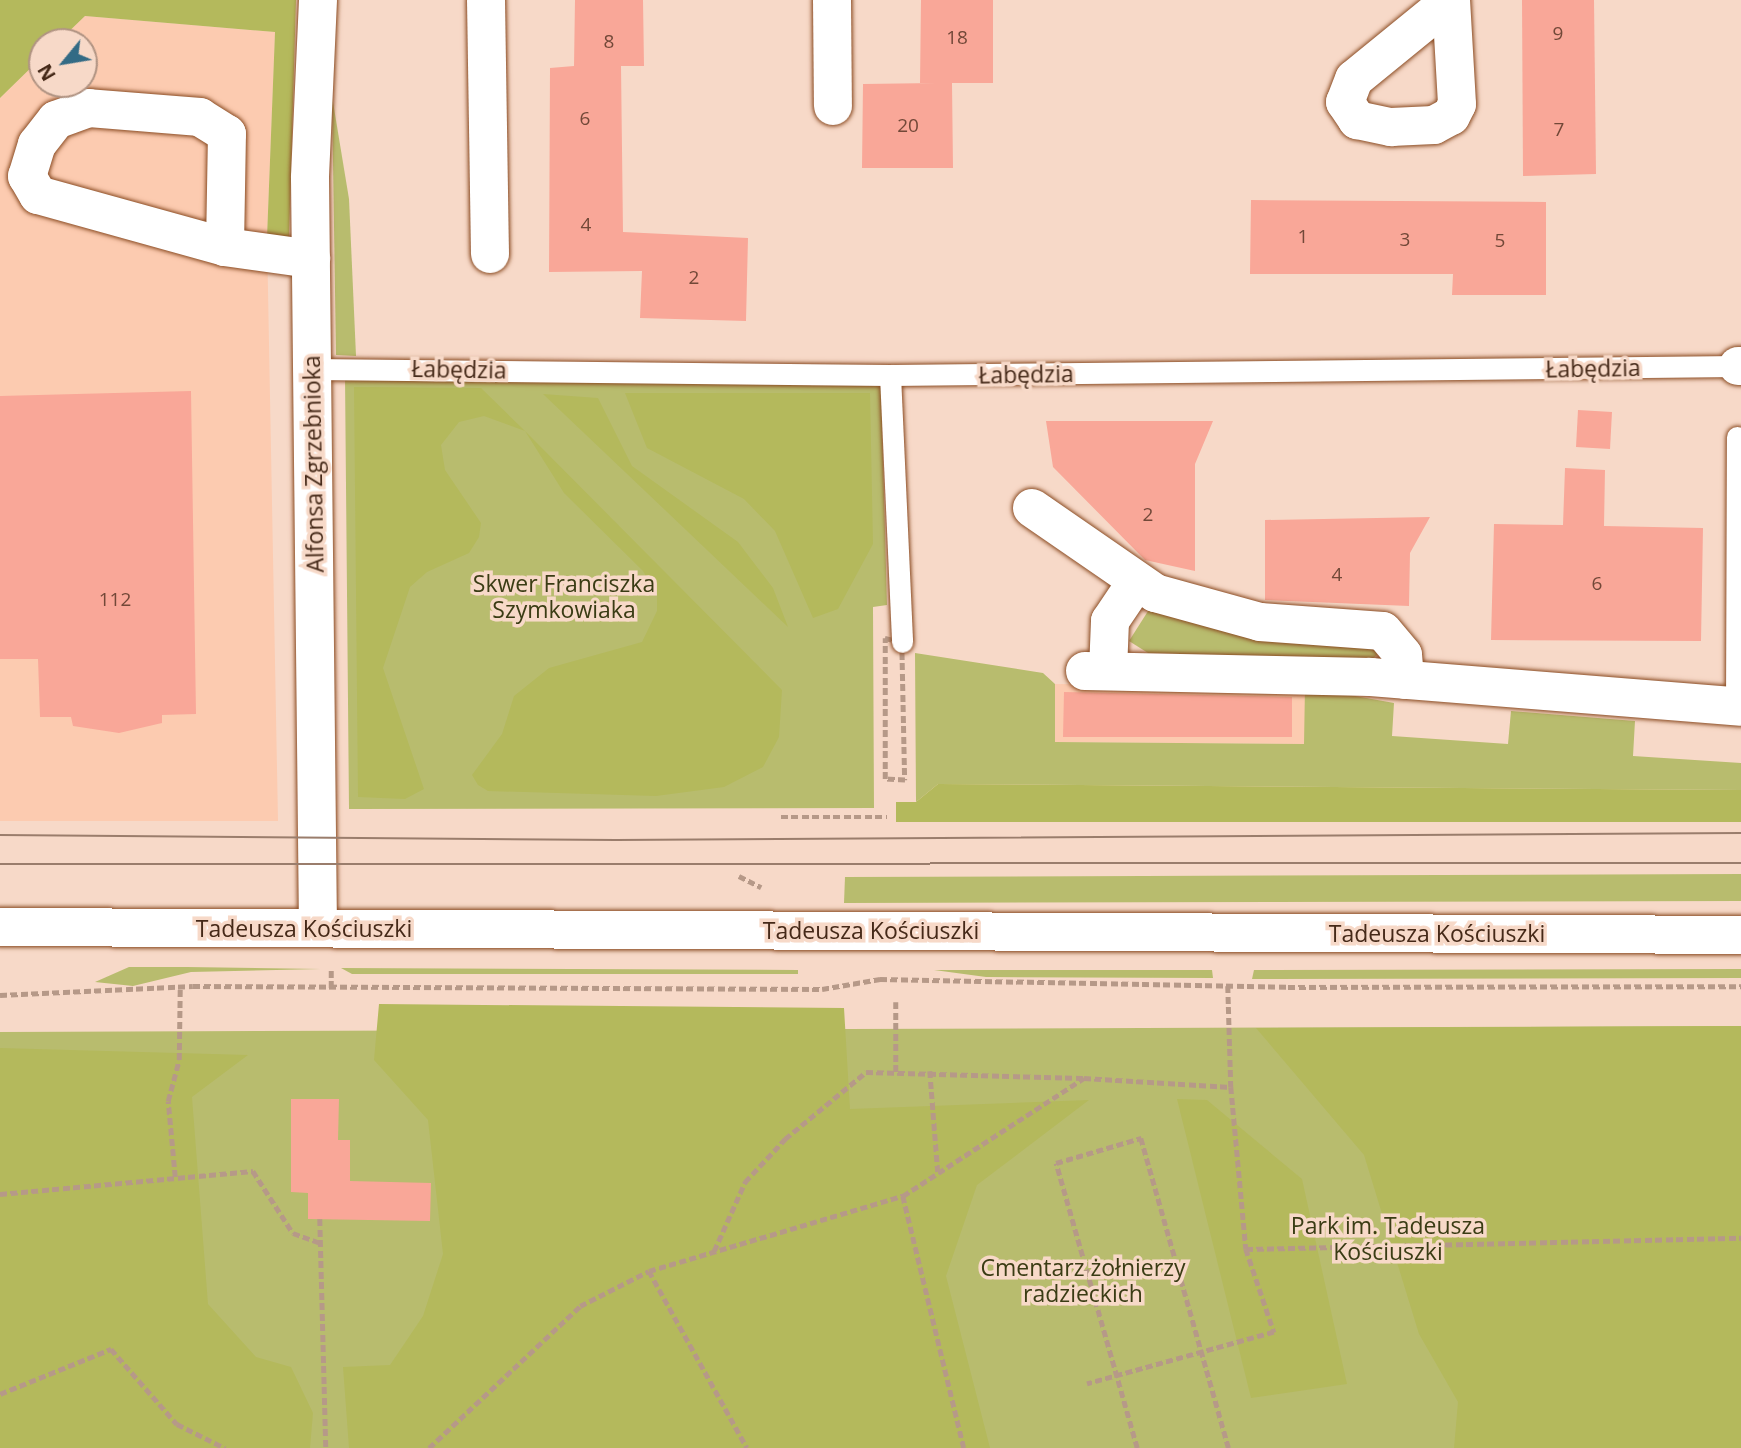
<!DOCTYPE html>
<html>
<head>
<meta charset="utf-8">
<style>
  body { margin:0 }
  #map { position:relative; width:1741px; height:1448px; overflow:hidden; background:#f7d9c8; font-family:"Open Sans",sans-serif }
  div>[style] { position:absolute }
  [style*='--x'] { left:calc(var(--x)*1px); top:calc(var(--y)*1px); width:calc(var(--w)*1px); rotate:calc(var(--a)*1deg) }
  .built>* { inset:0; background:#fccbb0 }
  .green>* { inset:0; background:#b8bc6e }
  .forest>* { inset:0; background:#b4b95c }
  .building>* { inset:0; background:#f9a798 }
  .path>* { height:4.5px; margin-top:-2.25px; transform-origin:0; background:repeating-linear-gradient(90deg,#b69988 0 7px,transparent 0 10.5px) }
  .roads { filter:drop-shadow(0 0 2px #8b4c23) drop-shadow(0 0 2px #8b4c23) }
  .service>* { height:21px; margin:-10.5px; padding:0 10.5px; transform-origin:10.5px; border-radius:10.5px; background:#fff }
  .minor>* { height:38px; margin:-19px; padding:0 19px; transform-origin:19px; border-radius:19px; background:#fff }
  .tertiary>* { height:38px; margin:-19px; padding:0 19px; transform-origin:19px; border-radius:19px; background:#fff }
  .tram>* { height:2px; margin:-1px; padding:0 1px; transform-origin:1px; border-radius:1px; background:#9a7d6c }
  span { translate:-50% -50%; white-space:nowrap; text-align:center; line-height:1.15; -webkit-text-stroke:7px #f7d9c8; paint-order:stroke }
  .number-label { font-size:19px; color:#724838 }
  .number-label span { -webkit-text-stroke-width:0 }
  .street-label { font-size:23px; color:#452918 }
  .park-label { font-size:23px; color:#3a3c14 }
  .north { position:absolute; left:28px; top:28px; width:70px; height:70px; box-sizing:border-box; background:#f7d9c8; border:2px solid #b09382; border-radius:50%; rotate:240deg; font-size:19px; font-weight:700; line-height:28px; text-align:center; color:#452918 }
  .north::after { content:''; display:block; margin:auto; width:24px; height:32px; background:#336b85; clip-path:polygon(50% 0,100% 100%,50% 72%,0 100%) }
</style>
</head>
<body>
<div id="map">
  <div class="built">
    <div style="clip-path:polygon(85px 16px,275px 32px,267px 237px,278px 821px,0 821px,0 98px,42px 57px,42px 84px,84px 84px,84px 42px,58px 42px)"></div>
    <div style="clip-path:polygon(1055px 684px,1305px 687px,1305px 744px,1054px 742px)"></div>
  </div>
  <div class="green">
    <div style="clip-path:polygon(332px 96px,349px 199px,356px 356px,336px 355px)"></div>
    <div style="clip-path:polygon(345px 377px,881px 384px,887px 605px,873px 607px,874px 808px,349px 809px)"></div>
    <div style="clip-path:polygon(1150px 608px,1376px 648px,1377px 655px,1371px 660px,1148px 653px,1129px 641px)"></div>
    <div style="clip-path:polygon(915px 653px,1043px 673px,1055px 684px,1055px 742px,1304px 744px,1305px 687px,1394px 703px,1392px 736px,1508px 744px,1511px 711px,1635px 721px,1633px 756px,1741px 763px,1741px 790px,938px 784px,916px 802px)"></div>
    <div style="clip-path:polygon(1741px 874px,1741px 901px,844px 903px,845px 877px)"></div>
    <div style="clip-path:polygon(129px 967px,187px 967px,321px 969px,191px 972px,133px 986px,95px 982px)"></div>
    <div style="clip-path:polygon(341px 968px,798px 970px,798px 974px,352px 974px)"></div>
    <div style="clip-path:polygon(1741px 969px,1741px 978px,1252px 979px,1254px 970px)"></div>
    <div style="clip-path:polygon(934px 970px,1212px 970px,1213px 978px,986px 977px)"></div>
    <div style="clip-path:polygon(1741px 1026px,1741px 1448px,0 1448px,0 1032px)"></div>
  </div>
  <div class="forest">
    <div style="clip-path:polygon(0 0,296px 0,289px 238px,267px 237px,275px 32px,85px 16px,58px 42px,42px 42px,42px 57px,0 98px)"></div>
    <div style="clip-path:polygon(354px 387px,481px 388px,525px 431px,782px 690px,779px 737px,763px 767px,724px 787px,656px 796px,488px 791px,478px 785px,472px 775px,502px 734px,514px 696px,549px 668px,642px 642px,657px 611px,657px 595px,643px 571px,564px 493px,525px 431px,484px 416px,459px 422px,441px 445px,445px 470px,481px 523px,479px 537px,469px 553px,427px 572px,410px 587px,383px 668px,424px 789px,405px 799px,358px 797px)"></div>
    <div style="clip-path:polygon(625px 393px,870px 393px,873px 544px,838px 609px,813px 618px,775px 531px,744px 499px,647px 448px)"></div>
    <div style="clip-path:polygon(543px 394px,598px 398px,632px 466px,738px 542px,773px 588px,788px 627px)"></div>
    <div style="clip-path:polygon(938px 784px,1741px 790px,1741px 822px,896px 822px,896px 802px,916px 802px)"></div>
    <div style="clip-path:polygon(379px 1004px,844px 1008px,850px 1109px,1089px 1100px,977px 1185px,946px 1276px,990px 1448px,349px 1448px,343px 1367px,390px 1365px,423px 1316px,443px 1254px,428px 1120px,374px 1060px)"></div>
    <div style="clip-path:polygon(1741px 1026px,1741px 1448px,1454px 1448px,1458px 1402px,1419px 1334px,1364px 1155px,1256px 1028px)"></div>
    <div style="clip-path:polygon(0 1048px,248px 1055px,192px 1097px,208px 1304px,256px 1357px,291px 1367px,313px 1413px,310px 1448px,0 1448px)"></div>
    <div style="clip-path:polygon(1177px 1099px,1207px 1100px,1302px 1179px,1347px 1384px,1251px 1398px)"></div>
  </div>
  <div class="building">
    <div style="clip-path:polygon(575px 0,643px 0,644px 66px,621px 66px,623px 232px,748px 238px,746px 321px,640px 318px,642px 271px,549px 272px,550px 68px,574px 66px)"></div>
    <div style="clip-path:polygon(921px 0,993px 0,993px 83px,952px 83px,953px 168px,862px 168px,863px 84px,936px 83px,920px 83px)"></div>
    <div style="clip-path:polygon(1522px 0,1594px 0,1596px 174px,1523px 176px)"></div>
    <div style="clip-path:polygon(1251px 200px,1546px 202px,1546px 295px,1452px 295px,1453px 274px,1250px 274px)"></div>
    <div style="clip-path:polygon(191px 391px,196px 714px,162px 715px,162px 723px,119px 733px,73px 726px,71px 717px,40px 717px,38px 659px,0 659px,0 396px)"></div>
    <div style="clip-path:polygon(1578px 410px,1612px 412px,1610px 449px,1576px 447px)"></div>
    <div style="clip-path:polygon(1046px 421px,1213px 421px,1195px 464px,1195px 571px,1145px 560px,1053px 467px)"></div>
    <div style="clip-path:polygon(1565px 468px,1605px 470px,1604px 526px,1703px 528px,1701px 641px,1491px 640px,1494px 524px,1563px 525px)"></div>
    <div style="clip-path:polygon(1430px 517px,1410px 553px,1409px 606px,1265px 600px,1265px 520px)"></div>
    <div style="clip-path:polygon(1064px 692px,1292px 697px,1292px 737px,1063px 737px)"></div>
    <div style="clip-path:polygon(291px 1099px,339px 1099px,338px 1140px,350px 1140px,350px 1181px,431px 1183px,430px 1221px,308px 1219px,308px 1193px,291px 1192px)"></div>
  </div>
  <div class="path">
    <div style="--x:885;--y:638;--w:17;--a:13"></div>
    <div style="--x:902;--y:642;--w:138;--a:88.8"></div>
    <div style="--x:905;--y:780;--w:20;--a:-177"></div>
    <div style="--x:885;--y:779;--w:141;--a:-90"></div>
    <div style="--x:781;--y:817;--w:106;--a:0"></div>
    <div style="--x:739;--y:876;--w:25;--a:27"></div>
    <div style="--x:1228;--y:986;--w:101;--a:88.3"></div>
    <div style="--x:331;--y:988;--w:19;--a:-90"></div>
    <div style="--x:0;--y:995;--w:193;--a:-2.7"></div>
    <div style="--x:193;--y:986;--w:629;--a:0.27"></div>
    <div style="--x:822;--y:989;--w:59;--a:-9.8"></div>
    <div style="--x:880;--y:979;--w:408;--a:1.1"></div>
    <div style="--x:1288;--y:987;--w:453;--a:-0.1"></div>
    <div style="--x:896;--y:1002;--w:71;--a:90"></div>
    <div style="--x:930;--y:1071;--w:101;--a:85.5"></div>
    <div style="--x:175;--y:1177;--w:76;--a:-95.3"></div>
    <div style="--x:168;--y:1101;--w:42;--a:-75"></div>
    <div style="--x:179;--y:1060;--w:73;--a:-89.2"></div>
    <div style="--x:0;--y:1194;--w:254;--a:-5.2"></div>
    <div style="--x:253;--y:1171;--w:74;--a:57.2"></div>
    <div style="--x:293;--y:1233;--w:30;--a:20"></div>
    <div style="--x:903;--y:1196;--w:259;--a:76.4"></div>
    <div style="--x:320;--y:1219;--w:229;--a:88.5"></div>
    <div style="--x:1246;--y:1249;--w:495;--a:-1.3"></div>
    <div style="--x:714;--y:1251;--w:76;--a:-65.8"></div>
    <div style="--x:745;--y:1182;--w:59;--a:-47.1"></div>
    <div style="--x:785;--y:1139;--w:105;--a:-39.6"></div>
    <div style="--x:866;--y:1072;--w:217;--a:1.6"></div>
    <div style="--x:649;--y:1271;--w:202;--a:61"></div>
    <div style="--x:0;--y:1394;--w:120;--a:-22.1"></div>
    <div style="--x:111;--y:1349;--w:100;--a:48.7"></div>
    <div style="--x:177;--y:1424;--w:54;--a:26.6"></div>
    <div style="--x:429;--y:1448;--w:207;--a:-43.2"></div>
    <div style="--x:580;--y:1306;--w:77;--a:-26.9"></div>
    <div style="--x:649;--y:1271;--w:265;--a:-16.5"></div>
    <div style="--x:903;--y:1196;--w:216;--a:-33.1"></div>
    <div style="--x:1084;--y:1078;--w:147;--a:3.5"></div>
    <div style="--x:1231;--y:1087;--w:163;--a:84.7"></div>
    <div style="--x:1246;--y:1249;--w:88;--a:71.4"></div>
    <div style="--x:1274;--y:1332;--w:194;--a:164.5"></div>
    <div style="--x:1137;--y:1448;--w:296;--a:-105.9"></div>
    <div style="--x:1056;--y:1163;--w:89;--a:-16.4"></div>
    <div style="--x:1141;--y:1138;--w:322;--a:74.2"></div>
  </div>
  <div class="roads">
    <div class="service">
      <div style="--x:311;--y:369;--w:579;--a:0.59"></div>
      <div style="--x:890;--y:375;--w:848;--a:-0.61"></div>
      <div style="--x:890;--y:375;--w:267;--a:87.4"></div>
      <div style="--x:1736;--y:706;--w:269;--a:-89.8"></div>
    </div>
    <div class="minor">
      <div style="--x:318;--y:0;--w:178;--a:92.6"></div>
      <div style="--x:310;--y:178;--w:750;--a:89.39"></div>
      <div style="--x:486;--y:0;--w:254;--a:89.1"></div>
      <div style="--x:832;--y:0;--w:106;--a:89.5"></div>
      <div style="--x:1451;--y:0;--w:125;--a:140.8"></div>
      <div style="--x:1354;--y:79;--w:25;--a:111"></div>
      <div style="--x:1345;--y:102;--w:22;--a:56"></div>
      <div style="--x:1357;--y:120;--w:35;--a:12"></div>
      <div style="--x:1391;--y:127;--w:43;--a:-2.7"></div>
      <div style="--x:1434;--y:125;--w:19;--a:-28"></div>
      <div style="--x:1451;--y:116;--w:13;--a:-63"></div>
      <div style="--x:1457;--y:104;--w:104;--a:-93.3"></div>
      <div style="--x:225;--y:247;--w:113;--a:-89"></div>
      <div style="--x:227;--y:134;--w:32;--a:-148"></div>
      <div style="--x:200;--y:117;--w:111;--a:-175.4"></div>
      <div style="--x:89;--y:108;--w:35;--a:160"></div>
      <div style="--x:56;--y:120;--w:31;--a:128"></div>
      <div style="--x:37;--y:144;--w:34;--a:107"></div>
      <div style="--x:27;--y:176;--w:22;--a:60"></div>
      <div style="--x:38;--y:195;--w:194;--a:15.5"></div>
      <div style="--x:225;--y:247;--w:87;--a:7.9"></div>
      <div style="--x:1738;--y:366;--w:3;--a:0"></div>
      <div style="--x:1032;--y:508;--w:150;--a:34.6"></div>
      <div style="--x:1155;--y:593;--w:109;--a:15.4"></div>
      <div style="--x:1260;--y:622;--w:123;--a:4.2"></div>
      <div style="--x:1383;--y:631;--w:31;--a:50"></div>
      <div style="--x:1403;--y:655;--w:25;--a:85"></div>
      <div style="--x:1085;--y:671;--w:286;--a:1.2"></div>
      <div style="--x:1371;--y:677;--w:371;--a:4.6"></div>
      <div style="--x:1108;--y:671;--w:50;--a:-87.7"></div>
      <div style="--x:1110;--y:621;--w:48;--a:-56"></div>
    </div>
    <div class="tertiary">
      <div style="--x:0;--y:927;--w:1741;--a:0.26"></div>
    </div>
  </div>
  <div class="tram">
    <div style="--x:0;--y:835;--w:616;--a:0.47"></div>
    <div style="--x:616;--y:840;--w:1125;--a:-0.36"></div>
    <div style="--x:0;--y:864;--w:1741;--a:-0.03"></div>
  </div>
  <div class="number-label">
    <span style="left:1558px;top:34px">9</span>
    <span style="left:957px;top:38px">18</span>
    <span style="left:609px;top:42px">8</span>
    <span style="left:585px;top:119px">6</span>
    <span style="left:908px;top:126px">20</span>
    <span style="left:1559px;top:130px">7</span>
    <span style="left:586px;top:225px">4</span>
    <span style="left:1303px;top:237px">1</span>
    <span style="left:1405px;top:240px">3</span>
    <span style="left:1500px;top:241px">5</span>
    <span style="left:694px;top:278px">2</span>
    <span style="left:1148px;top:515px">2</span>
    <span style="left:1337px;top:575px">4</span>
    <span style="left:1597px;top:584px">6</span>
    <span style="left:115px;top:600px">112</span>
  </div>
  <div class="street-label">
    <span style="left:1593px;top:368px;rotate:-1deg">Łabędzia</span>
    <span style="left:459px;top:369px;rotate:1deg">Łabędzia</span>
    <span style="left:1026px;top:374px;rotate:-1deg">Łabędzia</span>
    <span style="left:313px;top:464px;rotate:-91deg">Alfonsa Zgrzebnioka</span>
    <span style="left:304px;top:928px">Tadeusza Kościuszki</span>
    <span style="left:871px;top:930px">Tadeusza Kościuszki</span>
    <span style="left:1437px;top:933px">Tadeusza Kościuszki</span>
  </div>
  <div class="park-label">
    <span style="left:564px;top:596px">Skwer Franciszka<br>Szymkowiaka</span>
    <span style="left:1388px;top:1238px">Park im. Tadeusza<br>Kościuszki</span>
    <span style="left:1083px;top:1280px">Cmentarz żołnierzy<br>radzieckich</span>
  </div>
  <div class="north">N</div>
</div>
</body>
</html>
